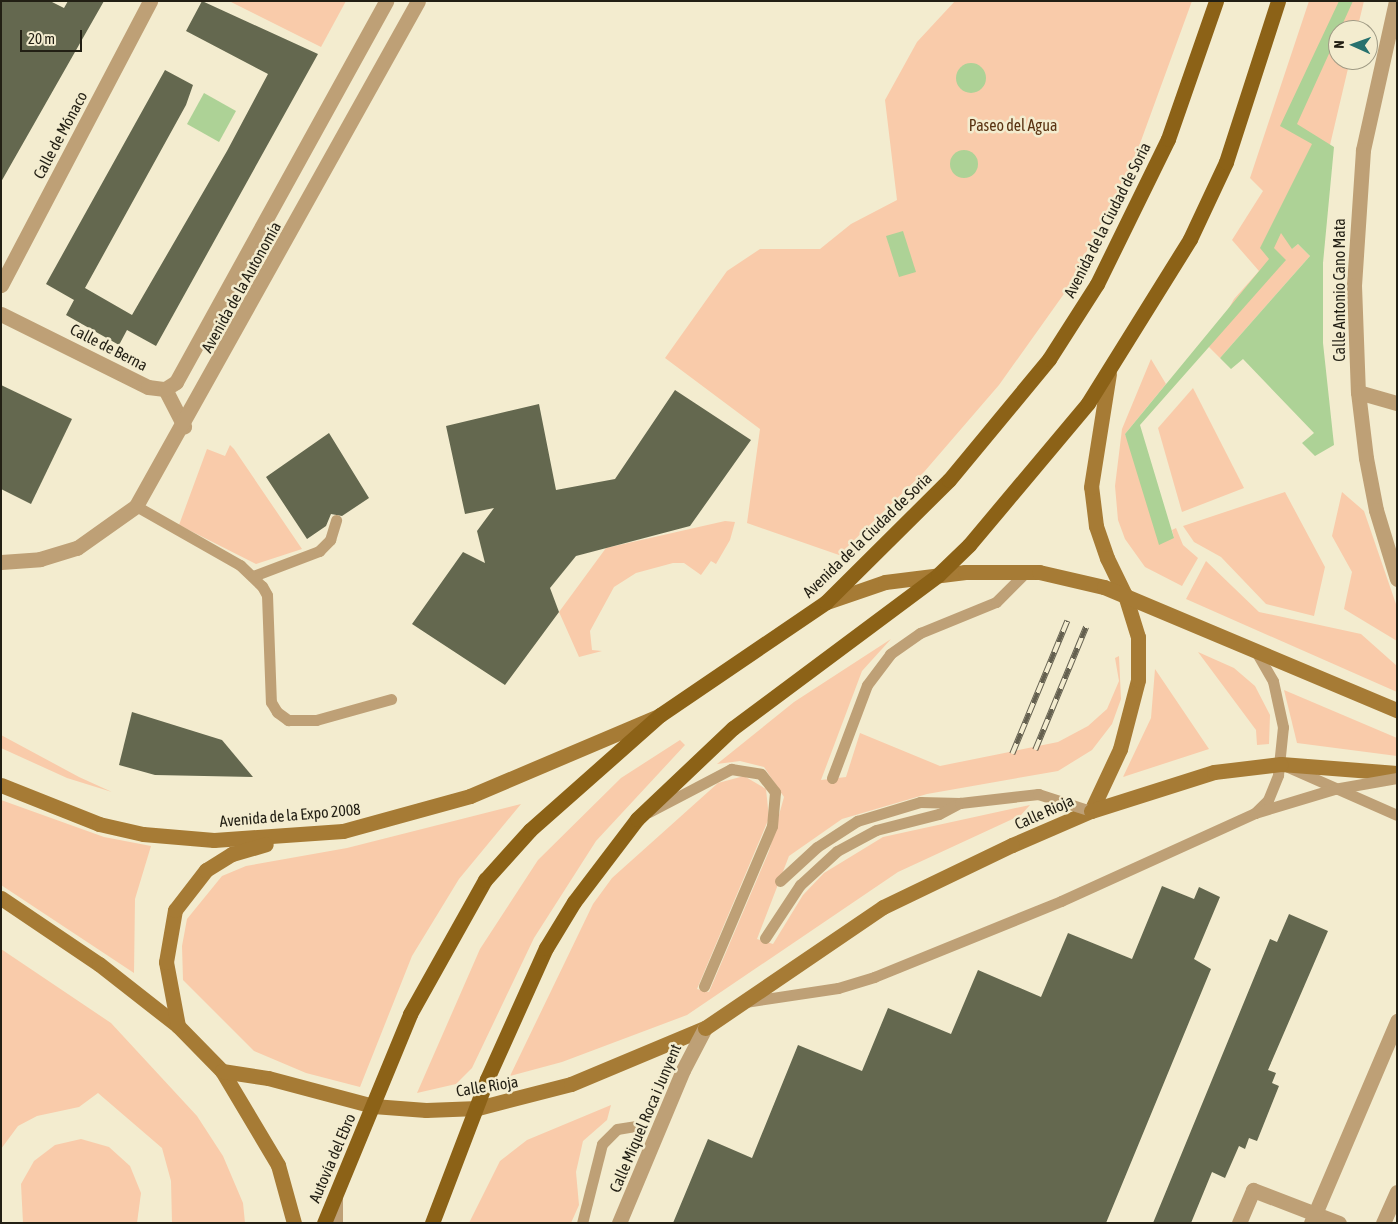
<!DOCTYPE html>
<html>
<head>
<meta charset="utf-8">
<style>
  body { margin:0 }
  #map { position:relative; width:1398px; height:1224px; overflow:hidden; background:#f3eccf; font-family:"Asap Condensed",sans-serif }
  div>[style] { position:absolute }
  [style*='--x'] { left:calc(var(--x)*1px); top:calc(var(--y)*1px); width:calc(var(--w)*1px); rotate:calc(var(--a)*1deg) }
  .green>* { inset:0; background:#f9cbaa }
  .water>* { inset:0; background:#add296 }
  .round { border-radius:50% }
  .building>* { inset:0; background:#64684f }
  .service>* { height:11px; margin:-5.5px; padding:0 5.5px; transform-origin:5.5px; border-radius:5.5px; background:#bea076 }
  .pedestrian>* { height:15px; margin:-7.5px; padding:0 7.5px; transform-origin:7.5px; border-radius:7.5px; background:#bea076 }
  .minor>* { height:15px; margin:-7.5px; padding:0 7.5px; transform-origin:7.5px; border-radius:7.5px; background:#bea076 }
  .secondary>* { height:15px; margin:-7.5px; padding:0 7.5px; transform-origin:7.5px; border-radius:7.5px; background:#a67b35 }
  .primary>* { height:15px; margin:-7.5px; padding:0 7.5px; transform-origin:7.5px; border-radius:7.5px; background:#8c6217 }
  .rail>* { height:5.5px; margin-top:-2.75px; transform-origin:0; background:repeating-linear-gradient(90deg,#f3eccf 0 11px,#64604f 0 22px); box-sizing:border-box; border-block:1px solid #64604f }
  .service-bridge>* { height:11px; margin:-5.5px; padding:0 5.5px; transform-origin:5.5px; border-radius:5.5px; background:#bea076 }
  .minor-bridge>* { height:15px; margin:-7.5px; padding:0 7.5px; transform-origin:7.5px; border-radius:7.5px; background:#bea076 }
  .secondary-bridge>* { height:15px; margin:-7.5px; padding:0 7.5px; transform-origin:7.5px; border-radius:7.5px; background:#a67b35 }
  span { translate:-50% -50%; white-space:nowrap; text-align:center; line-height:1.15; -webkit-text-stroke:5px #f3eccf; paint-order:stroke }
  .park-label { font-size:16px; color:#5a3312 }
  .street-label { font-size:16px; color:#221f14 }
  .frame { position:absolute; inset:0; border:2px solid #221f14; pointer-events:none }
  .north { position:absolute; left:1328px; top:20px; width:50px; height:50px; box-sizing:border-box; background:#f3eccf; border:1px solid #9f9a84; border-radius:50%; rotate:272deg; font-size:14px; font-weight:700; line-height:20px; text-align:center; color:#221f14 }
  .north::after { content:''; display:block; margin:auto; width:18px; height:22px; background:#27716e; clip-path:polygon(50% 0,100% 100%,50% 72%,0 100%) }
  .scale { position:absolute; left:20px; top:30px; width:62px; height:22px; box-sizing:border-box; border:2px solid #221f14; border-top:0; padding-left:6px; font-size:15px; line-height:18px; white-space:nowrap; color:#221f14; -webkit-text-stroke:4px #f3eccf; paint-order:stroke }
</style>
</head>
<body>
<div id="map">
  <div class="green">
    <div style="clip-path:polygon(229px 1px,346px 1px,321px 47px)"></div>
    <div style="clip-path:polygon(955px 1px,1192px 1px,1134px 160px,1066px 291px,999px 385px,924px 472px,839px 555px,747px 523px,760px 429px,665px 358px,727px 271px,760px 249px,820px 249px,851px 224px,897px 200px,885px 100px,917px 42px)"></div>
    <div style="clip-path:polygon(1309px 1px,1364px 1px,1357px 30px,1338px 30px,1338px 60px,1350px 60px,1330px 145px,1324px 142px,1292px 249px,1298px 244px,1310px 256px,1220px 358px,1208px 346px,1234px 299px,1259px 271px,1232px 240px,1263px 191px,1250px 178px)"></div>
    <div style="clip-path:polygon(1151px 359px,1166px 384px,1125px 434px,1174px 538px,1172px 530px,1176px 528px,1183px 545px,1198px 558px,1182px 586px,1145px 567px,1125px 539px,1118px 520px,1115px 486px,1122px 429px)"></div>
    <div style="clip-path:polygon(1193px 388px,1244px 488px,1182px 512px,1158px 428px)"></div>
    <div style="clip-path:polygon(230px 445px,234px 449px,302px 549px,256px 564px,179px 525px,207px 449px,225px 456px)"></div>
    <div style="clip-path:polygon(1285px 492px,1325px 567px,1314px 616px,1266px 604px,1221px 557px,1194px 542px,1183px 526px)"></div>
    <div style="clip-path:polygon(1342px 492px,1364px 511px,1397px 607px,1397px 641px,1344px 609px,1352px 572px,1332px 536px)"></div>
    <div style="clip-path:polygon(725px 521px,735px 522px,730px 540px,716px 564px,711px 561px,701px 575px,684px 563px,673px 563px,636px 573px,614px 587px,590px 631px,592px 650px,602px 651px,579px 657px,559px 612px,606px 548px)"></div>
    <div style="clip-path:polygon(1206px 561px,1259px 612px,1361px 634px,1397px 666px,1397px 692px,1186px 599px)"></div>
    <div style="clip-path:polygon(891px 639px,862px 671px,821px 780px,846px 777px,860px 733px,940px 766px,1058px 742px,1088px 726px,1107px 709px,1119px 681px,1115px 658px,1119px 656px,1121px 699px,1112px 724px,1092px 750px,1058px 771px,927px 794px,842px 819px,789px 856px,757px 939px,773px 944px,803px 895px,824px 873px,883px 837px,1030px 805px,1021px 815px,898px 872px,687px 1015px,562px 1062px,510px 1076px,593px 904px,612px 878px,718px 783px,744px 776px,766px 789px,769px 818px,697px 989px,709px 992px,769px 851px,784px 797px,764px 767px,740px 761px,717px 764px,794px 702px)"></div>
    <div style="clip-path:polygon(1198px 652px,1234px 668px,1255px 686px,1270px 715px,1269px 744px,1257px 745px,1256px 730px)"></div>
    <div style="clip-path:polygon(1155px 669px,1209px 749px,1123px 777px,1151px 718px)"></div>
    <div style="clip-path:polygon(1284px 690px,1397px 738px,1397px 756px,1297px 743px)"></div>
    <div style="clip-path:polygon(1px 735px,79px 777px,112px 792px,67px 778px,1px 748px)"></div>
    <div style="clip-path:polygon(680px 740px,685px 745px,596px 841px,534px 938px,472px 1068px,456px 1084px,417px 1093px,480px 949px,538px 860px,621px 778px)"></div>
    <div style="clip-path:polygon(1px 800px,104px 837px,151px 846px,135px 899px,134px 973px,1px 885px)"></div>
    <div style="clip-path:polygon(521px 804px,459px 879px,412px 956px,360px 1087px,306px 1073px,254px 1051px,183px 980px,182px 946px,187px 919px,222px 876px,246px 866px,347px 848px)"></div>
    <div style="clip-path:polygon(1px 949px,111px 1023px,197px 1116px,223px 1156px,243px 1203px,245px 1223px,172px 1223px,171px 1181px,162px 1148px,98px 1093px,79px 1107px,37px 1116px,18px 1126px,1px 1149px)"></div>
    <div style="clip-path:polygon(611px 1105px,607px 1120px,583px 1141px,576px 1172px,579px 1205px,571px 1223px,469px 1223px,500px 1161px,527px 1140px)"></div>
    <div style="clip-path:polygon(81px 1139px,109px 1147px,130px 1166px,141px 1193px,137px 1223px,23px 1223px,21px 1184px,34px 1161px,55px 1145px)"></div>
  </div>
  <div class="water">
    <div style="clip-path:polygon(1339px 1px,1353px 1px,1297px 124px,1334px 147px,1323px 263px,1323px 343px,1334px 445px,1315px 456px,1302px 443px,1314px 433px,1243px 359px,1231px 369px,1220px 358px,1310px 256px,1298px 244px,1292px 249px,1281px 233px,1274px 248px,1286px 260px,1140px 425px,1174px 538px,1159px 545px,1125px 434px,1269px 259px,1260px 248px,1312px 144px,1280px 126px)"></div>
    <div class="round" style="left:956px;top:63px;width:30px;height:30px"></div>
    <div style="clip-path:polygon(204px 93px,236px 111px,219px 142px,187px 124px)"></div>
    <div class="round" style="left:950px;top:150px;width:28px;height:28px"></div>
    <div style="clip-path:polygon(903px 231px,916px 272px,899px 277px,886px 236px)"></div>
  </div>
  <div class="building">
    <div style="clip-path:polygon(1px 1px,50px 1px,64px 8px,68px 1px,104px 1px,1px 182px)"></div>
    <div style="clip-path:polygon(202px 1px,318px 54px,156px 346px,127px 330px,119px 345px,66px 315px,74px 300px,46px 284px,165px 70px,193px 85px,186px 105px,85px 288px,132px 315px,227px 151px,268px 74px,186px 31px)"></div>
    <div style="clip-path:polygon(1px 385px,72px 419px,31px 504px,1px 489px)"></div>
    <div style="clip-path:polygon(675px 390px,751px 440px,690px 526px,576px 556px,550px 588px,559px 612px,505px 685px,412px 624px,463px 552px,485px 563px,477px 531px,494px 508px,465px 514px,446px 426px,539px 404px,556px 490px,615px 479px)"></div>
    <div style="clip-path:polygon(329px 433px,369px 498px,342px 516px,331px 514px,326px 526px,307px 539px,266px 477px)"></div>
    <div style="clip-path:polygon(132px 712px,222px 740px,253px 777px,155px 775px,119px 765px)"></div>
    <div style="clip-path:polygon(1162px 886px,1194px 899px,1199px 887px,1220px 897px,1194px 959px,1211px 969px,1106px 1223px,673px 1223px,708px 1139px,752px 1158px,798px 1045px,862px 1071px,888px 1008px,951px 1034px,978px 970px,1041px 997px,1068px 933px,1132px 959px)"></div>
    <div style="clip-path:polygon(1289px 914px,1328px 931px,1268px 1070px,1276px 1073px,1272px 1083px,1279px 1086px,1257px 1141px,1249px 1138px,1245px 1149px,1239px 1146px,1225px 1178px,1212px 1172px,1191px 1223px,1153px 1223px,1270px 939px,1277px 942px)"></div>
  </div>
  <div class="service">
    <div style="--x:136;--y:506;--w:120;--a:29.6"></div>
    <div style="--x:240;--y:565;--w:30;--a:44"></div>
    <div style="--x:262;--y:586;--w:10;--a:61"></div>
    <div style="--x:267;--y:595;--w:107;--a:87.9"></div>
    <div style="--x:271;--y:702;--w:12;--a:59"></div>
    <div style="--x:277;--y:712;--w:14;--a:36"></div>
    <div style="--x:288;--y:720;--w:28;--a:0"></div>
    <div style="--x:316;--y:720;--w:78;--a:-15.6"></div>
    <div style="--x:253;--y:576;--w:71;--a:-20.7"></div>
    <div style="--x:319;--y:551;--w:16;--a:-45"></div>
    <div style="--x:330;--y:540;--w:21;--a:-73"></div>
    <div style="--x:1288;--y:767;--w:119;--a:23.8"></div>
    <div style="--x:832;--y:778;--w:99;--a:-69.4"></div>
    <div style="--x:867;--y:685;--w:39;--a:-53"></div>
    <div style="--x:890;--y:654;--w:37;--a:-35"></div>
    <div style="--x:920;--y:633;--w:82;--a:-22.2"></div>
    <div style="--x:996;--y:602;--w:44;--a:-45"></div>
    <div style="--x:649;--y:812;--w:93;--a:-27.7"></div>
    <div style="--x:731;--y:769;--w:30;--a:9"></div>
    <div style="--x:761;--y:774;--w:23;--a:52"></div>
    <div style="--x:775;--y:792;--w:34;--a:95"></div>
    <div style="--x:772;--y:826;--w:174;--a:113"></div>
    <div style="--x:1255;--y:813;--w:18;--a:-45"></div>
    <div style="--x:1268;--y:800;--w:27;--a:-68"></div>
    <div style="--x:1278;--y:775;--w:48;--a:-84.1"></div>
    <div style="--x:1283;--y:727;--w:47;--a:-102.3"></div>
    <div style="--x:1273;--y:681;--w:36;--a:-120"></div>
    <div style="--x:780;--y:881;--w:50;--a:-42.6"></div>
    <div style="--x:817;--y:847;--w:48;--a:-33"></div>
    <div style="--x:857;--y:821;--w:66;--a:-16.8"></div>
    <div style="--x:920;--y:802;--w:40;--a:1.4"></div>
    <div style="--x:765;--y:938;--w:64;--a:-56.6"></div>
    <div style="--x:800;--y:885;--w:50;--a:-42.6"></div>
    <div style="--x:837;--y:851;--w:44;--a:-28.3"></div>
    <div style="--x:876;--y:830;--w:65;--a:-14.3"></div>
    <div style="--x:939;--y:814;--w:24;--a:-28"></div>
    <div style="--x:337;--y:1195;--w:28;--a:90"></div>
    <div style="--x:582;--y:1223;--w:81;--a:-75.8"></div>
    <div style="--x:602;--y:1144;--w:21;--a:-45"></div>
    <div style="--x:617;--y:1129;--w:18;--a:-9"></div>
  </div>
  <div class="pedestrian">
    <div style="--x:1239;--y:1223;--w:36;--a:-67"></div>
    <div style="--x:1253;--y:1190;--w:92;--a:21"></div>
    <div style="--x:1311;--y:1223;--w:220;--a:-66.9"></div>
    <div style="--x:1383;--y:1223;--w:34;--a:-66"></div>
  </div>
  <div class="minor">
    <div style="--x:1396;--y:1;--w:153;--a:102.5"></div>
    <div style="--x:1363;--y:150;--w:135;--a:93.8"></div>
    <div style="--x:1354;--y:285;--w:107;--a:87.9"></div>
    <div style="--x:1358;--y:392;--w:66;--a:83.1"></div>
    <div style="--x:1366;--y:458;--w:53;--a:79.1"></div>
    <div style="--x:1376;--y:510;--w:72;--a:73.1"></div>
    <div style="--x:1;--y:285;--w:321;--a:-62.3"></div>
    <div style="--x:1;--y:314;--w:164;--a:26.4"></div>
    <div style="--x:148;--y:387;--w:17;--a:7"></div>
    <div style="--x:165;--y:389;--w:42;--a:62.8"></div>
    <div style="--x:165;--y:389;--w:13;--a:-32"></div>
    <div style="--x:176;--y:382;--w:435;--a:-61.1"></div>
    <div style="--x:1358;--y:392;--w:41;--a:15.8"></div>
    <div style="--x:1;--y:562;--w:39;--a:-4"></div>
    <div style="--x:40;--y:559;--w:39;--a:-17"></div>
    <div style="--x:77;--y:548;--w:72;--a:-35.4"></div>
    <div style="--x:136;--y:506;--w:578;--a:-60.82"></div>
  </div>
  <div class="secondary">
    <div style="--x:1107;--y:558;--w:34;--a:-109"></div>
    <div style="--x:1096;--y:526;--w:39;--a:-97"></div>
    <div style="--x:1091;--y:487;--w:115;--a:-81"></div>
    <div style="--x:827;--y:602;--w:61;--a:-19"></div>
    <div style="--x:885;--y:582;--w:81;--a:-7.1"></div>
    <div style="--x:1281;--y:764;--w:116;--a:4.4"></div>
    <div style="--x:1;--y:785;--w:105;--a:21.7"></div>
    <div style="--x:99;--y:824;--w:45;--a:12.8"></div>
    <div style="--x:143;--y:834;--w:71;--a:4.8"></div>
    <div style="--x:214;--y:840;--w:129;--a:-4"></div>
    <div style="--x:343;--y:831;--w:132;--a:-15.4"></div>
    <div style="--x:470;--y:796;--w:202;--a:-23"></div>
    <div style="--x:1012;--y:845;--w:86;--a:-23.3"></div>
    <div style="--x:1091;--y:811;--w:68;--a:-64.9"></div>
    <div style="--x:1120;--y:749;--w:71;--a:-75.4"></div>
    <div style="--x:1138;--y:680;--w:43;--a:-90"></div>
    <div style="--x:1138;--y:637;--w:44;--a:-107.2"></div>
    <div style="--x:1;--y:898;--w:118;--a:34"></div>
    <div style="--x:99;--y:964;--w:100;--a:38.1"></div>
    <div style="--x:178;--y:1026;--w:63;--a:45.6"></div>
    <div style="--x:222;--y:1071;--w:109;--a:59.2"></div>
    <div style="--x:278;--y:1165;--w:60;--a:74.6"></div>
    <div style="--x:178;--y:1026;--w:65;--a:-100.6"></div>
    <div style="--x:166;--y:962;--w:53;--a:-80.2"></div>
    <div style="--x:175;--y:910;--w:51;--a:-52.2"></div>
    <div style="--x:206;--y:870;--w:31;--a:-32"></div>
    <div style="--x:232;--y:854;--w:35;--a:-16"></div>
    <div style="--x:222;--y:1071;--w:47;--a:8.7"></div>
    <div style="--x:268;--y:1078;--w:109;--a:14.9"></div>
    <div style="--x:373;--y:1106;--w:53;--a:4.3"></div>
    <div style="--x:426;--y:1110;--w:52;--a:-2.2"></div>
    <div style="--x:478;--y:1108;--w:96;--a:-14.5"></div>
    <div style="--x:571;--y:1084;--w:145;--a:-22.7"></div>
  </div>
  <div class="primary">
    <div style="--x:324;--y:1223;--w:226;--a:-67.6"></div>
    <div style="--x:410;--y:1014;--w:154;--a:-60.8"></div>
    <div style="--x:485;--y:880;--w:67;--a:-48"></div>
    <div style="--x:530;--y:830;--w:174;--a:-41.5"></div>
    <div style="--x:660;--y:715;--w:201;--a:-34.2"></div>
    <div style="--x:826;--y:602;--w:173;--a:-44.8"></div>
    <div style="--x:949;--y:480;--w:157;--a:-50.4"></div>
    <div style="--x:1049;--y:359;--w:89;--a:-57.4"></div>
    <div style="--x:1097;--y:284;--w:161;--a:-63.9"></div>
    <div style="--x:1168;--y:139;--w:146;--a:-70.8"></div>
    <div style="--x:432;--y:1223;--w:154;--a:-69.1"></div>
    <div style="--x:487;--y:1079;--w:144;--a:-65.8"></div>
    <div style="--x:546;--y:948;--w:54;--a:-58.7"></div>
    <div style="--x:574;--y:902;--w:104;--a:-52.8"></div>
    <div style="--x:637;--y:819;--w:132;--a:-43.5"></div>
    <div style="--x:733;--y:728;--w:256;--a:-36.7"></div>
    <div style="--x:938;--y:575;--w:43;--a:-44.1"></div>
    <div style="--x:969;--y:545;--w:185;--a:-50"></div>
    <div style="--x:1088;--y:403;--w:193;--a:-58.1"></div>
    <div style="--x:1190;--y:239;--w:85;--a:-64.9"></div>
    <div style="--x:1226;--y:162;--w:169;--a:-72.1"></div>
  </div>
  <div class="rail">
    <div style="--x:1035;--y:750;--w:133;--a:-67.5"></div>
    <div style="--x:1012;--y:754;--w:144;--a:-67.5"></div>
  </div>
  <div class="service-bridge">
    <div style="--x:960;--y:803;--w:79;--a:-6.6"></div>
    <div style="--x:1038;--y:794;--w:56;--a:17.8"></div>
    <div style="--x:745;--y:1002;--w:94;--a:-8.6"></div>
    <div style="--x:838;--y:988;--w:38;--a:-17"></div>
    <div style="--x:874;--y:977;--w:202;--a:-22.1"></div>
    <div style="--x:1061;--y:901;--w:213;--a:-24.4"></div>
    <div style="--x:1255;--y:813;--w:83;--a:-16.9"></div>
    <div style="--x:1334;--y:789;--w:64;--a:-9.9"></div>
  </div>
  <div class="minor-bridge">
    <div style="--x:619;--y:1223;--w:166;--a:-67.3"></div>
    <div style="--x:683;--y:1070;--w:47;--a:-62.4"></div>
  </div>
  <div class="secondary-bridge">
    <div style="--x:1107;--y:558;--w:41;--a:64.1"></div>
    <div style="--x:965;--y:572;--w:74;--a:0"></div>
    <div style="--x:1039;--y:572;--w:67;--a:13"></div>
    <div style="--x:1104;--y:587;--w:318;--a:22.8"></div>
    <div style="--x:1091;--y:811;--w:129;--a:-17.6"></div>
    <div style="--x:1214;--y:772;--w:67;--a:-6.8"></div>
    <div style="--x:705;--y:1028;--w:215;--a:-34.2"></div>
    <div style="--x:883;--y:907;--w:143;--a:-25.7"></div>
  </div>
  <div class="park-label">
    <span style="left:1013px;top:125px">Paseo del Agua</span>
  </div>
  <div class="street-label">
    <span style="left:60px;top:135px;rotate:-62deg">Calle de Mónaco</span>
    <span style="left:1107px;top:220px;rotate:-63deg">Avenida de la Ciudad de Soria</span>
    <span style="left:241px;top:287px;rotate:-61deg">Avenida de la Autonomía</span>
    <span style="left:1339px;top:290px;rotate:-90deg">Calle Antonio Cano Mata</span>
    <span style="left:109px;top:347px;rotate:27deg">Calle de Berna</span>
    <span style="left:867px;top:535px;rotate:-44deg">Avenida de la Ciudad de Soria</span>
    <span style="left:1044px;top:812px;rotate:-24deg">Calle Rioja</span>
    <span style="left:290px;top:815px;rotate:-5deg">Avenida de la Expo 2008</span>
    <span style="left:487px;top:1086px;rotate:-9deg">Calle Rioja</span>
    <span style="left:645px;top:1118px;rotate:-67deg">Calle Miquel Roca i Junyent</span>
    <span style="left:332px;top:1158px;rotate:-67deg">Autovía del Ebro</span>
  </div>
  <div class="frame"></div>
  <div class="north">N</div>
  <div class="scale">20 m</div>
</div>
</body>
</html>
